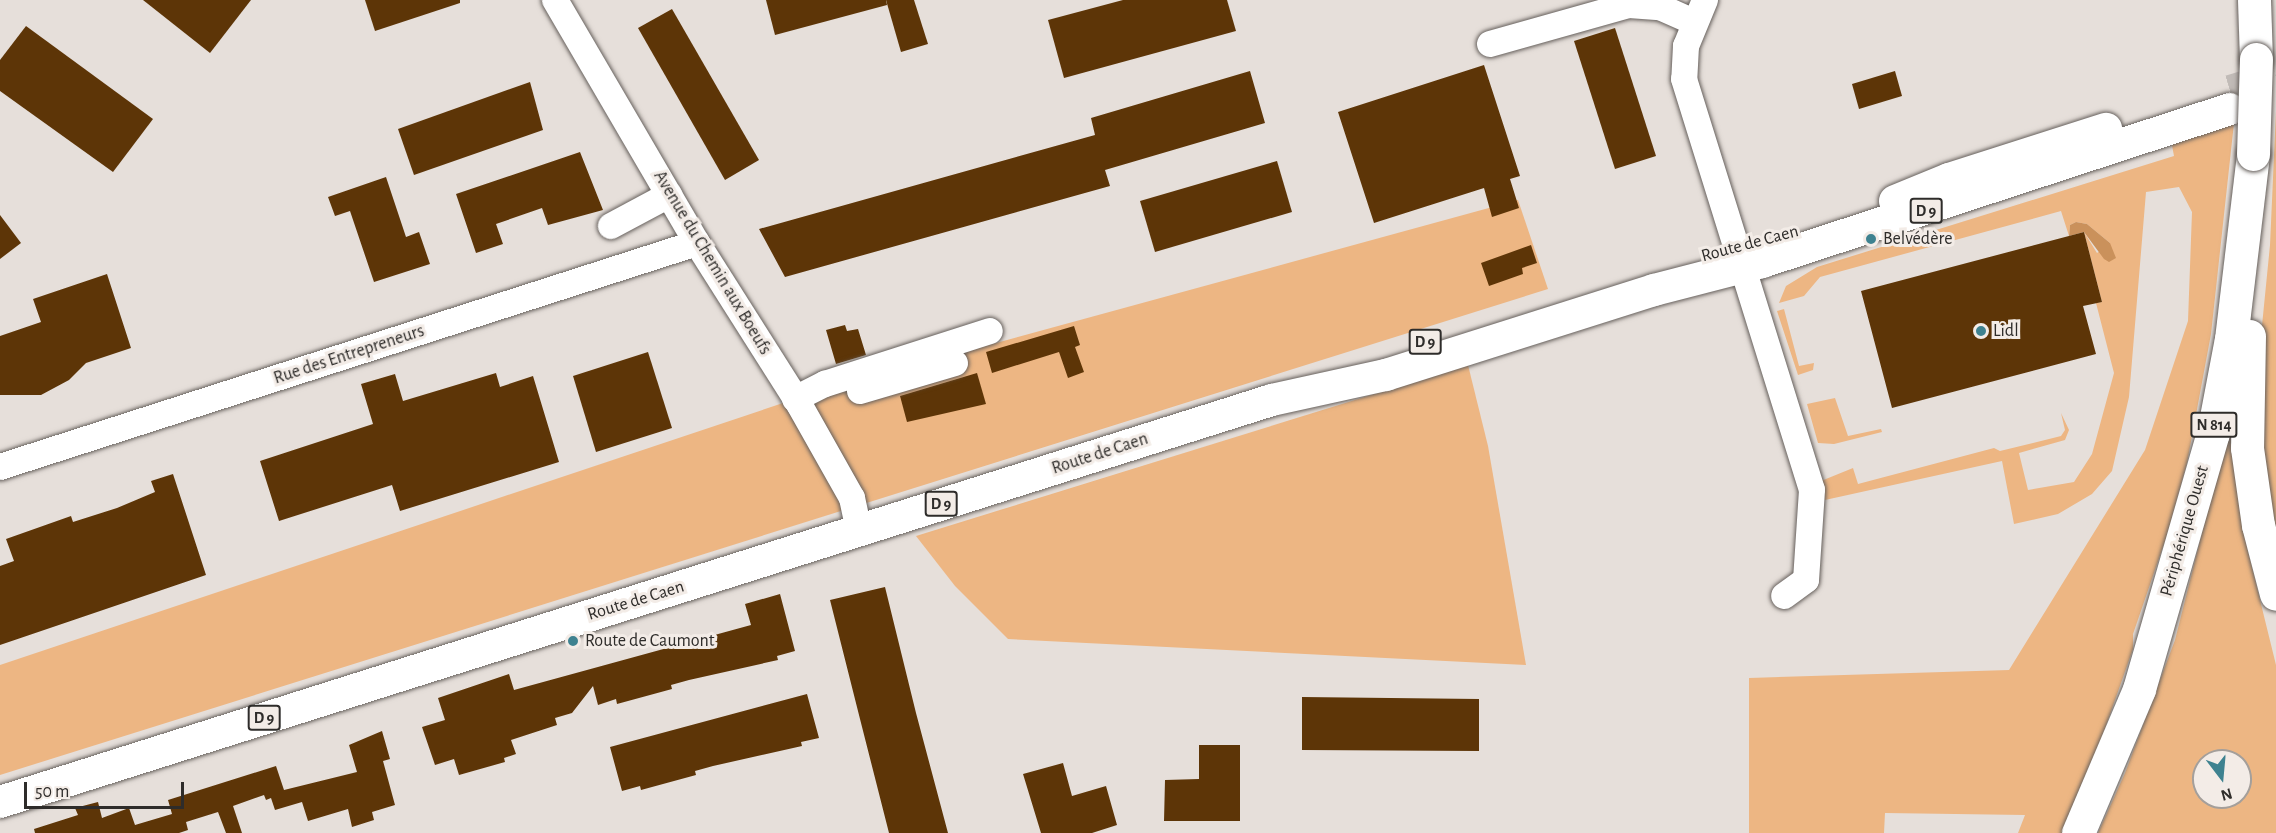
<!DOCTYPE html>
<html>
<head>
<meta charset="utf-8">
<style>
  body { margin:0 }
  #map { position:relative; width:2276px; height:833px; overflow:hidden; background:#e6dfda; font-family:"Alegreya Sans",sans-serif }
  div>[style] { position:absolute }
  [style*='--x'] { left:calc(var(--x)*1px); top:calc(var(--y)*1px); width:calc(var(--w)*1px); rotate:calc(var(--a)*1deg) }
  .green>* { inset:0; background:#edb683 }
  .water>* { inset:0; background:#ca915b }
  .building>* { inset:0; background:#5d3507 }
  .major-tunnel>* { height:32px; margin-top:-16px; transform-origin:0; background:repeating-linear-gradient(90deg,#c1bbb7 0 32px,transparent 0 48px) }
  .roads { filter:drop-shadow(0 0 2px #66605c) drop-shadow(0 0 2px #66605c) }
  .minor>* { height:26px; margin:-13px; padding:0 13px; transform-origin:13px; border-radius:13px; background:#fff }
  .major>* { height:32px; margin:-16px; padding:0 16px; transform-origin:16px; border-radius:16px; background:#fff }
  .highway>* { height:33px; margin:-16.5px; padding:0 16.5px; transform-origin:16.5px; border-radius:16.5px; background:#fff }
  .bridges { filter:drop-shadow(0 0 2px #66605c) drop-shadow(0 0 2px #66605c) }
  .highway-bridge>* { height:33px; margin:-16.5px; padding:0 16.5px; transform-origin:16.5px; border-radius:16.5px; background:#fff }
  .dots>* { width:16px; height:16px; translate:-50% -50%; box-sizing:border-box; border:3px solid #f3ece7; border-radius:50% }
  span { translate:-50% -50%; white-space:nowrap; text-align:center; line-height:1.15; -webkit-text-stroke:6px #f3ece7; paint-order:stroke }
  .shield-label span { padding:2px 4px; background:#f3ece7; border:2px solid; border-radius:4px; -webkit-text-stroke-width:0 }
  .shield-label { font-size:16px; color:#2e2c2a; font-weight:700 }
  .poi-label { font-size:18px; color:#2e2c2a }
  .left { translate:0 -50%; text-align:left }
  .street-label { font-size:18px; color:#2e2c2a }
  .north { position:absolute; left:2192px; top:749px; width:60px; height:60px; box-sizing:border-box; background:#f3ece7; border:2px solid #a49f9b; border-radius:50%; rotate:164deg; font-size:16px; font-weight:700; line-height:24px; text-align:center; color:#2e2c2a }
  .north::after { content:''; display:block; margin:auto; width:21px; height:27px; background:#3e8290; clip-path:polygon(50% 0,100% 100%,50% 72%,0 100%) }
  .scale { position:absolute; left:24px; top:782px; width:160px; height:27px; box-sizing:border-box; border:3px solid #2e2c2a; border-top:0; padding-left:8px; font-size:18px; line-height:21px; white-space:nowrap; color:#2e2c2a; -webkit-text-stroke:4px #f3ece7; paint-order:stroke }
</style>
</head>
<body>
<div id="map">
  <div class="green">
    <div style="clip-path:polygon(2276px 111px,2276px 573px,2263px 524px,2257px 376px,2270px 245px)"></div>
    <div style="clip-path:polygon(2234px 123px,2211px 334px,2187px 463px,2167px 535px,2133px 634px,2133px 649px,2083px 791px,2063px 833px,2018px 833px,2025px 815px,1885px 813px,1884px 833px,1749px 833px,1749px 678px,2009px 670px,2145px 450px,2188px 321px,2192px 212px,2179px 187px,2146px 192px,2129px 397px,2112px 471px,2092px 494px,2058px 514px,2014px 524px,2002px 461px,1825px 500px,1821px 481px,1853px 468px,1858px 484px,1994px 448px,2000px 451px,2061px 436px,2065px 430px,2061px 413px,2069px 430px,2065px 440px,2019px 453px,2028px 490px,2074px 482px,2092px 454px,2114px 373px,2096px 303px,2102px 302px,2084px 232px,2097px 253px,2110px 243px,2087px 224px,2076px 222px,2070px 225px,2069px 236px,2061px 211px,1820px 277px,1804px 296px,1779px 303px,1786px 286px,1817px 267px,2174px 156px,2171px 140px)"></div>
    <div style="clip-path:polygon(1518px 200px,1548px 289px,0 775px,0 665px,810px 394px)"></div>
    <div style="clip-path:polygon(1784px 309px,1799px 366px,1814px 363px,1813px 370px,1798px 375px,1777px 311px)"></div>
    <div style="clip-path:polygon(1468px 365px,1488px 446px,1526px 665px,1008px 639px,955px 586px,916px 536px)"></div>
    <div style="clip-path:polygon(1835px 398px,1848px 436px,1881px 429px,1882px 432px,1834px 444px,1818px 443px,1807px 404px)"></div>
    <div style="clip-path:polygon(evenodd,2226px 438px,2235px 442px,2246px 543px,2276px 665px,2276px 833px,2098px 833px,2125px 773px,2175px 640px,2226px 438px,2204px 761px,2240px 761px,2240px 797px,2204px 797px,2204px 761px)"></div>
  </div>
  <div class="water">
    <div style="clip-path:polygon(2076px 222px,2087px 224px,2110px 243px,2116px 258px,2109px 262px,2104px 259px,2084px 232px,2069px 236px,2070px 225px)"></div>
  </div>
  <div class="building">
    <div style="clip-path:polygon(143px 0,251px 0,210px 53px)"></div>
    <div style="clip-path:polygon(365px 0,460px 0,460px 3px,375px 31px)"></div>
    <div style="clip-path:polygon(766px 0,886px 0,887px 5px,775px 35px)"></div>
    <div style="clip-path:polygon(886px 0,914px 0,928px 44px,901px 52px)"></div>
    <div style="clip-path:polygon(1123px 0,1227px 0,1236px 31px,1064px 78px,1048px 20px)"></div>
    <div style="clip-path:polygon(672px 9px,759px 160px,725px 180px,638px 28px)"></div>
    <div style="clip-path:polygon(26px 26px,153px 119px,113px 172px,0 91px,0 60px)"></div>
    <div style="clip-path:polygon(1615px 28px,1656px 156px,1615px 169px,1574px 41px)"></div>
    <div style="clip-path:polygon(1484px 65px,1520px 176px,1510px 179px,1519px 208px,1492px 217px,1484px 188px,1374px 223px,1338px 112px)"></div>
    <div style="clip-path:polygon(1250px 71px,1265px 123px,1105px 170px,1110px 186px,785px 277px,759px 229px,1095px 135px,1091px 118px)"></div>
    <div style="clip-path:polygon(1895px 71px,1902px 96px,1859px 109px,1852px 84px)"></div>
    <div style="clip-path:polygon(530px 82px,543px 130px,414px 175px,398px 129px)"></div>
    <div style="clip-path:polygon(580px 152px,603px 210px,548px 225px,542px 208px,496px 224px,503px 244px,476px 253px,456px 194px)"></div>
    <div style="clip-path:polygon(1277px 161px,1292px 212px,1155px 252px,1140px 201px)"></div>
    <div style="clip-path:polygon(386px 177px,406px 237px,419px 232px,430px 264px,374px 282px,350px 211px,335px 216px,328px 197px)"></div>
    <div style="clip-path:polygon(0 215px,21px 243px,0 259px)"></div>
    <div style="clip-path:polygon(2084px 232px,2102px 302px,2083px 306px,2096px 354px,1892px 408px,1861px 291px)"></div>
    <div style="clip-path:polygon(1531px 245px,1537px 263px,1522px 268px,1523px 274px,1489px 286px,1481px 263px)"></div>
    <div style="clip-path:polygon(107px 274px,131px 348px,86px 363px,69px 380px,41px 395px,0 395px,0 336px,41px 322px,33px 299px)"></div>
    <div style="clip-path:polygon(845px 325px,847px 331px,858px 329px,866px 355px,836px 364px,826px 330px)"></div>
    <div style="clip-path:polygon(1074px 326px,1080px 345px,1075px 347px,1084px 372px,1068px 378px,1059px 352px,992px 373px,986px 352px)"></div>
    <div style="clip-path:polygon(648px 352px,672px 428px,596px 452px,573px 376px)"></div>
    <div style="clip-path:polygon(496px 373px,500px 387px,533px 376px,559px 462px,400px 511px,392px 485px,279px 521px,260px 461px,373px 424px,361px 384px,395px 374px,403px 401px)"></div>
    <div style="clip-path:polygon(977px 373px,986px 404px,907px 422px,900px 396px)"></div>
    <div style="clip-path:polygon(173px 474px,206px 575px,0 645px,0 566px,14px 561px,6px 539px,71px 516px,73px 522px,117px 508px,155px 492px,151px 481px)"></div>
    <div style="clip-path:polygon(885px 587px,916px 713px,948px 833px,889px 833px,860px 719px,830px 600px)"></div>
    <div style="clip-path:polygon(780px 594px,795px 651px,777px 656px,778px 660px,689px 680px,671px 685px,672px 689px,617px 704px,616px 699px,598px 705px,593px 686px,572px 713px,555px 718px,557px 725px,511px 740px,516px 754px,504px 758px,505px 762px,459px 775px,454px 759px,435px 765px,422px 727px,445px 720px,438px 698px,509px 674px,514px 690px,751px 625px,745px 604px)"></div>
    <div style="clip-path:polygon(807px 694px,819px 738px,801px 742px,802px 746px,713px 766px,695px 771px,696px 775px,641px 790px,640px 786px,622px 791px,610px 747px)"></div>
    <div style="clip-path:polygon(1302px 697px,1479px 699px,1479px 751px,1302px 750px)"></div>
    <div style="clip-path:polygon(382px 731px,390px 759px,383px 761px,395px 805px,372px 812px,374px 820px,352px 827px,348px 809px,308px 821px,302px 802px,275px 810px,271px 798px,266px 800px,264px 795px,233px 806px,242px 833px,226px 833px,218px 812px,186px 822px,188px 830px,179px 833px,35px 833px,34px 829px,78px 815px,75px 808px,98px 802px,102px 818px,129px 808px,135px 825px,172px 814px,168px 800px,276px 766px,284px 790px,357px 772px,349px 745px)"></div>
    <div style="clip-path:polygon(1199px 745px,1240px 745px,1240px 821px,1164px 821px,1165px 780px,1199px 779px)"></div>
    <div style="clip-path:polygon(1063px 763px,1072px 796px,1106px 786px,1117px 825px,1092px 833px,1041px 833px,1023px 774px)"></div>
  </div>
  <div class="major-tunnel">
    <div style="--x:2230;--y:91;--w:48;--a:-16.9"></div>
  </div>
  <div class="roads">
    <div class="minor">
      <div style="--x:555;--y:0;--w:281;--a:59.7"></div>
      <div style="--x:697;--y:243;--w:191;--a:57.6"></div>
      <div style="--x:799;--y:404;--w:108;--a:60.6"></div>
      <div style="--x:852;--y:498;--w:33;--a:78"></div>
      <div style="--x:1705;--y:0;--w:50;--a:112.4"></div>
      <div style="--x:1686;--y:46;--w:33;--a:93"></div>
      <div style="--x:1684;--y:79;--w:430;--a:72.7"></div>
      <div style="--x:1812;--y:490;--w:90;--a:93.8"></div>
      <div style="--x:1806;--y:580;--w:27;--a:144"></div>
      <div style="--x:1490;--y:44;--w:144;--a:-15.7"></div>
      <div style="--x:1629;--y:5;--w:31;--a:4"></div>
      <div style="--x:1660;--y:7;--w:36;--a:24"></div>
      <div style="--x:611;--y:226;--w:66;--a:-28.1"></div>
      <div style="--x:860;--y:391;--w:99;--a:-16.4"></div>
      <div style="--x:795;--y:399;--w:34;--a:-27"></div>
      <div style="--x:825;--y:384;--w:173;--a:-17.8"></div>
      <div style="--x:0;--y:467;--w:732;--a:-17.82"></div>
    </div>
    <div class="major">
      <div style="--x:1895;--y:201;--w:58;--a:-22.2"></div>
      <div style="--x:1949;--y:179;--w:165;--a:-17.7"></div>
      <div style="--x:0;--y:802;--w:1334;--a:-17.54"></div>
      <div style="--x:1272;--y:400;--w:117;--a:-12.4"></div>
      <div style="--x:1386;--y:375;--w:281;--a:-17.6"></div>
      <div style="--x:1654;--y:290;--w:112;--a:-14.5"></div>
      <div style="--x:1762;--y:262;--w:492;--a:-18.1"></div>
    </div>
    <div class="highway">
      <div style="--x:2254;--y:0;--w:59;--a:88.1"></div>
      <div style="--x:2249;--y:336;--w:112;--a:91"></div>
      <div style="--x:2247;--y:448;--w:78;--a:81.9"></div>
      <div style="--x:2258;--y:525;--w:71;--a:75.4"></div>
      <div style="--x:2078;--y:833;--w:156;--a:-67"></div>
      <div style="--x:2139;--y:689;--w:266;--a:-73.9"></div>
      <div style="--x:2213;--y:433;--w:96;--a:-79.2"></div>
      <div style="--x:2231;--y:339;--w:186;--a:-83.2"></div>
    </div>
  </div>
  <div class="bridges">
    <div class="highway-bridge">
      <div style="--x:2253;--y:154;--w:95;--a:-88.2"></div>
    </div>
  </div>
  <div class="dots">
    <div style="left:1871px;top:239px;background:#3e8290"></div>
    <div style="left:1981px;top:331px;background:#3e8290"></div>
    <div style="left:573px;top:641px;background:#3e8290"></div>
  </div>
  <div class="shield-label">
    <span style="left:1926px;top:211px">D 9</span>
    <span style="left:1425px;top:342px">D 9</span>
    <span style="left:2214px;top:425px">N 814</span>
    <span style="left:941px;top:504px">D 9</span>
    <span style="left:264px;top:718px">D 9</span>
  </div>
  <div class="poi-label">
    <span class="left" style="left:1883px;top:239px">Belvédère</span>
    <span class="left" style="left:1993px;top:331px">Lidl</span>
    <span class="left" style="left:585px;top:641px">Route de Caumont</span>
  </div>
  <div class="street-label">
    <span style="left:1750px;top:244px;rotate:-15deg">Route de Caen</span>
    <span style="left:712px;top:263px;rotate:59deg">Avenue du Chemin aux Boeufs</span>
    <span style="left:349px;top:355px;rotate:-18deg">Rue des Entrepreneurs</span>
    <span style="left:1100px;top:454px;rotate:-18deg">Route de Caen</span>
    <span style="left:2185px;top:531px;rotate:-74deg">Périphérique Ouest</span>
    <span style="left:636px;top:601px;rotate:-17deg">Route de Caen</span>
  </div>
  <div class="north">N</div>
  <div class="scale">50 m</div>
</div>
</body>
</html>
